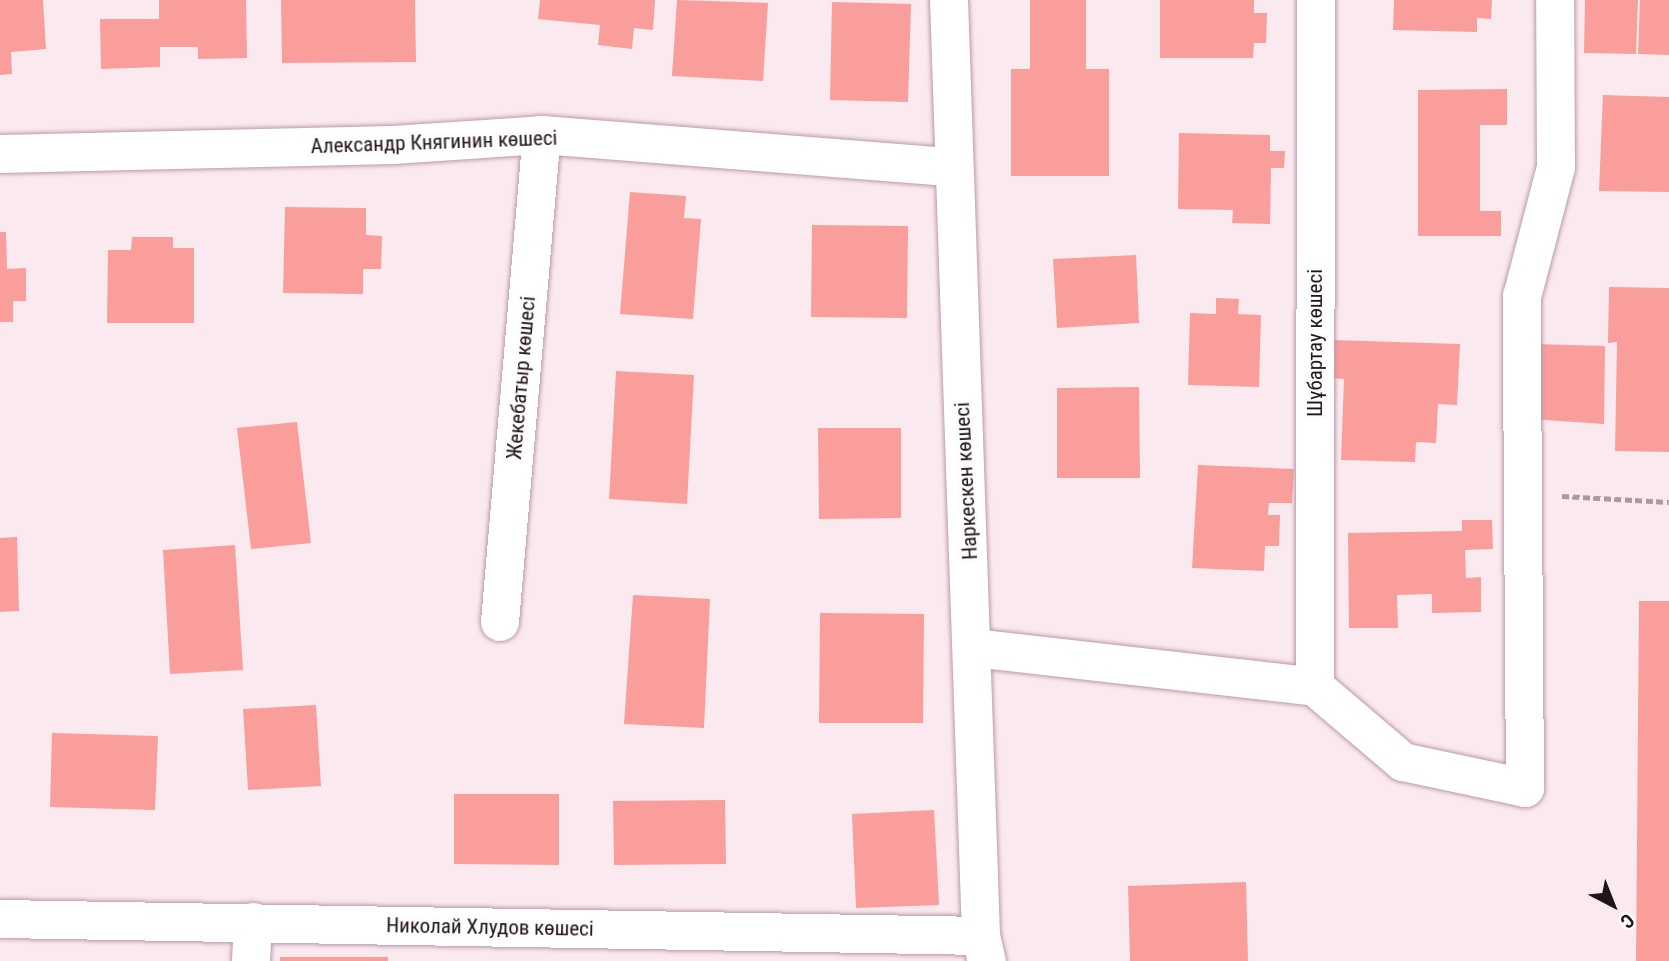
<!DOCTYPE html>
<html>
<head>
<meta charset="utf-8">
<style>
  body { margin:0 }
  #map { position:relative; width:1669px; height:961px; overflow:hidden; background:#faeaf0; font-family:"Roboto Condensed",sans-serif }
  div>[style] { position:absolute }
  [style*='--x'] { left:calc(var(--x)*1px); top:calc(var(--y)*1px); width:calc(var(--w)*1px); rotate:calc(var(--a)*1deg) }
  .building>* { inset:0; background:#f99e9b }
  .path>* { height:4.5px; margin-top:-2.25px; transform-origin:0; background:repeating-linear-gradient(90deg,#a99aa0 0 7px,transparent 0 10.5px) }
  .roads { filter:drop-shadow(0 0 2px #bd99a9) drop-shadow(0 0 2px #bd99a9) }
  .minor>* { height:38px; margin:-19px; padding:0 19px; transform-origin:19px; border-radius:19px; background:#fff }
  span { translate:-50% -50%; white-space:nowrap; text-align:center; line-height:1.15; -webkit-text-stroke:7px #fcfcfc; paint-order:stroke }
  .street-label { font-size:21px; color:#201319 }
  .north { position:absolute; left:1578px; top:870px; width:70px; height:70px; -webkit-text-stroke:5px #fcfcfc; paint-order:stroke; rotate:138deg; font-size:19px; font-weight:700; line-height:28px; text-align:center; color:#201319 }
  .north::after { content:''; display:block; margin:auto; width:24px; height:32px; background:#201319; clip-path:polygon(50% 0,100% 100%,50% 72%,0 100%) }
</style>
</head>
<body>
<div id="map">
  <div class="building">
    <div style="clip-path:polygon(0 0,43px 0,46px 49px,11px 52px,12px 74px,0 75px)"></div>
    <div style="clip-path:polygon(159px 0,246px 0,247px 58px,198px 59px,198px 47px,160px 47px,160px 67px,101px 69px,100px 19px,159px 19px)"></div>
    <div style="clip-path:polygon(281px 0,415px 0,416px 62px,282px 63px)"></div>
    <div style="clip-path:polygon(540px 0,655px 0,653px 30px,634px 28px,632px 49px,598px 45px,600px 25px,538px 19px)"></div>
    <div style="clip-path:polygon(677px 0,768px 3px,763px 81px,672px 76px)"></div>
    <div style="clip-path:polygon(1030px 0,1086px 0,1086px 69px,1109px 69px,1109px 176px,1011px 176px,1011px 69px,1030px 69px)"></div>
    <div style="clip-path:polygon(1160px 0,1254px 0,1254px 13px,1267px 13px,1266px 43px,1254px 43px,1253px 58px,1160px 58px)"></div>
    <div style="clip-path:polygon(1394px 0,1492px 0,1491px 19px,1477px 18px,1477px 32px,1393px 30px)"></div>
    <div style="clip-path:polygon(1585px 0,1638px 0,1636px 54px,1584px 53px)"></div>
    <div style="clip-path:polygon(1640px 0,1669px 0,1669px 55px,1638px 54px)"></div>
    <div style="clip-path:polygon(832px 2px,911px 4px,908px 102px,830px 100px)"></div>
    <div style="clip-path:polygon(1507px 89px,1507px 125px,1480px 125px,1480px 211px,1501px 211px,1501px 236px,1418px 236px,1418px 90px)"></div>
    <div style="clip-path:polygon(1603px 95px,1669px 97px,1669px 192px,1599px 191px)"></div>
    <div style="clip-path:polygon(1179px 133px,1270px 135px,1270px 151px,1285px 151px,1284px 168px,1271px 168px,1270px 224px,1232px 223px,1233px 210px,1178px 209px)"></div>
    <div style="clip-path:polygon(630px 192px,686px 196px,684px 218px,701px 219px,693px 319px,620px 314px)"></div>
    <div style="clip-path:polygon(285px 207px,366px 208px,366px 235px,382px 236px,381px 269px,363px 269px,363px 294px,283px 293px)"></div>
    <div style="clip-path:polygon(812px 225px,908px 226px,907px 318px,811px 317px)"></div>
    <div style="clip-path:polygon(0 232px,6px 232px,7px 269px,26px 268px,26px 301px,13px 301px,13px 322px,0 322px)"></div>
    <div style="clip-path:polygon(132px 237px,173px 237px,173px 248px,194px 248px,194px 323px,107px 323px,108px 250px,131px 250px)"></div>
    <div style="clip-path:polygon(1136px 255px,1139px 323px,1057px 328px,1053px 259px)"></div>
    <div style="clip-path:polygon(1609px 287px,1669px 288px,1669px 452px,1615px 451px,1617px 342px,1608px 343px)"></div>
    <div style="clip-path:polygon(1216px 298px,1239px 299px,1238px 314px,1261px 315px,1259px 387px,1188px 385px,1190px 313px,1216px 314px)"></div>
    <div style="clip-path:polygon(1332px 340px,1460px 344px,1457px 405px,1438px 404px,1436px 443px,1416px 442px,1415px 462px,1341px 460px,1344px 379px,1331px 378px)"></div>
    <div style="clip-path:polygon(1536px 344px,1605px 346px,1604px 424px,1531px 419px)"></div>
    <div style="clip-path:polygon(616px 371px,694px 375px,687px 504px,609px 499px)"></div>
    <div style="clip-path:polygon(1139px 387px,1140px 478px,1057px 478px,1057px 388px)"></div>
    <div style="clip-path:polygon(297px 422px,311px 543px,251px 549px,237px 428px)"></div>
    <div style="clip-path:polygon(818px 428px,901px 428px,901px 518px,819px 519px)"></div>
    <div style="clip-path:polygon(1198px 465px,1294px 469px,1292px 503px,1269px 503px,1268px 515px,1280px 515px,1279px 546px,1265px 546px,1264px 571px,1192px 568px)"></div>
    <div style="clip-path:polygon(1462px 520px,1492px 520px,1493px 549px,1465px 550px,1466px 578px,1481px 577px,1481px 612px,1432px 613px,1432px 594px,1397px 595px,1398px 628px,1349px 628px,1348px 533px,1462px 531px)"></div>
    <div style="clip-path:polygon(17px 537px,19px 611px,0 612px,0 538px)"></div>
    <div style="clip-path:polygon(235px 545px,243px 670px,170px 674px,163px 550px)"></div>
    <div style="clip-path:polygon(633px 595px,710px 599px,704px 728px,624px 724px)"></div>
    <div style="clip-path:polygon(1639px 601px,1669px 601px,1669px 961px,1636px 961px)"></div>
    <div style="clip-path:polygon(820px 613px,924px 614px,923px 723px,819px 723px)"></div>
    <div style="clip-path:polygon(316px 705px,321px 786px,248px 790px,243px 709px)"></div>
    <div style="clip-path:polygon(52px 733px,158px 736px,155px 810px,50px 807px)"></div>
    <div style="clip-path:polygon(454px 794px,559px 794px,559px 865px,454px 864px)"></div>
    <div style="clip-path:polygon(725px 800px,726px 864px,614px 865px,613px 801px)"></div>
    <div style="clip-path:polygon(934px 810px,939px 905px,856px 908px,852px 814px)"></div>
    <div style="clip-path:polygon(1246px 882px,1248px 961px,1130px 961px,1128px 886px)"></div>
    <div style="clip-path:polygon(280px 957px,388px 957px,388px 961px,280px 961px)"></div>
  </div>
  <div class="path">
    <div style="--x:1562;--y:496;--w:107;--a:3.2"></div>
  </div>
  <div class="roads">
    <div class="minor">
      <div style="--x:949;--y:0;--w:937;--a:88.04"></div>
      <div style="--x:981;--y:936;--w:26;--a:77"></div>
      <div style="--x:0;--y:154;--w:393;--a:-1.3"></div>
      <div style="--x:393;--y:145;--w:149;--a:-3.8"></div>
      <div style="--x:542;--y:135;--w:411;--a:4.5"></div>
      <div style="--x:500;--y:622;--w:489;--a:-85.1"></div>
      <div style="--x:974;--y:648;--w:343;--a:6.5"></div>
      <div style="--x:1315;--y:687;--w:116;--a:40.4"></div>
      <div style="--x:1403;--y:762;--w:125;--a:12"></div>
      <div style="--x:1525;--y:788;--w:491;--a:-90.4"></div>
      <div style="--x:1522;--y:297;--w:134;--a:-75.3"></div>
      <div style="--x:1556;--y:167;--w:167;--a:-90.3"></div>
      <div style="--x:1315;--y:687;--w:687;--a:-89.92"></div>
      <div style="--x:0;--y:919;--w:981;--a:0.99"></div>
      <div style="--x:251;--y:961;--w:39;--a:-87"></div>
    </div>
  </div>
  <div class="street-label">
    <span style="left:434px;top:142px;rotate:-2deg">Александр Княгинин көшесі</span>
    <span style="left:1315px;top:343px;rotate:-90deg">Шұбартау көшесі</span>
    <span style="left:521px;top:378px;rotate:-85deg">Жекебатыр көшесі</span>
    <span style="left:966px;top:481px;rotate:-93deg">Наркескен көшесі</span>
    <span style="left:490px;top:927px;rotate:1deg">Николай Хлудов көшесі</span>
  </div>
  <div class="north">С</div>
</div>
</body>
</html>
